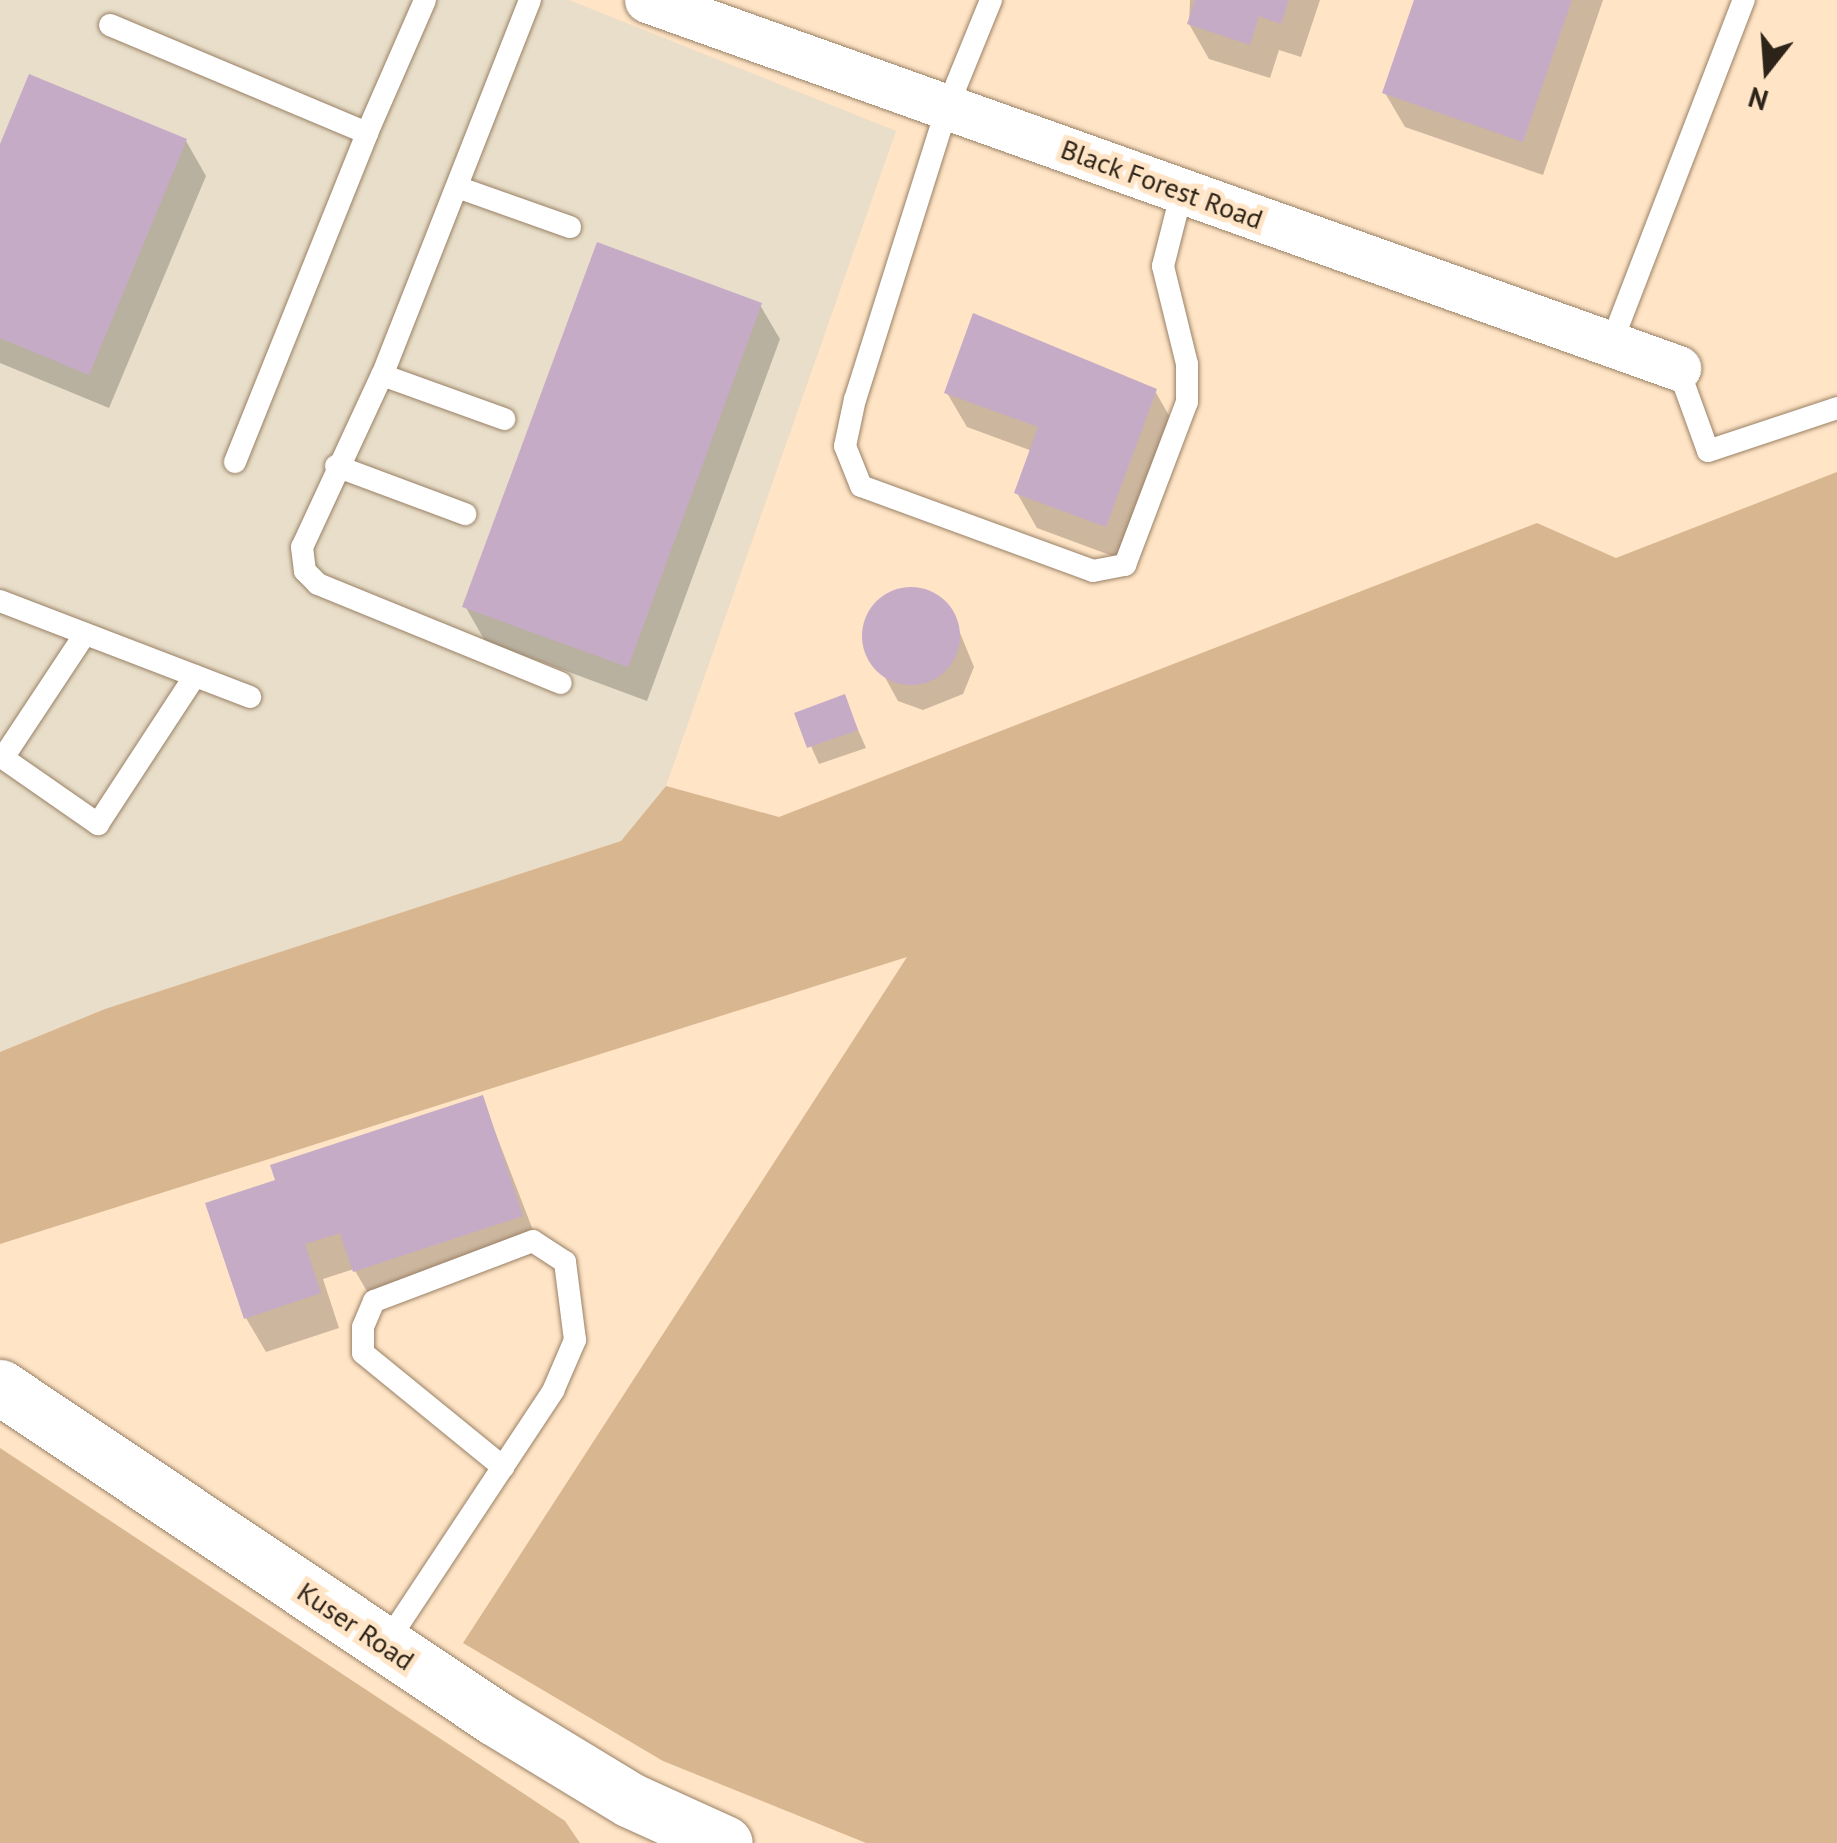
<!DOCTYPE html>
<html>
<head>
<meta charset="utf-8">
<style>
  body { margin:0 }
  #map { position:relative; width:1837px; height:1843px; overflow:hidden; background:#ffe4c6; font-family:"PT Sans",sans-serif }
  div>[style] { position:absolute }
  [style*='--x'] { left:calc(var(--x)*1px); top:calc(var(--y)*1px); width:calc(var(--w)*1px); rotate:calc(var(--a)*1deg) }
  .industrial>* { inset:0; background:#e8dec9 }
  .green>* { inset:0; background:#d8b690 }
  .shadow>* { inset:0; background:#0003 }
  .building>* { inset:0; background:#c6abc7 }
  .round { border-radius:50% }
  .roads { filter:drop-shadow(0 0 2px #998166) drop-shadow(0 0 2px #998166) }
  .lane>* { height:22px; margin:-11px; padding:0 11px; transform-origin:11px; border-radius:11px; background:#fff }
  .street>* { height:45px; margin:-22.5px; padding:0 22.5px; transform-origin:22.5px; border-radius:22.5px; background:#fff }
  .secondary>* { height:55px; margin:-27.5px; padding:0 27.5px; transform-origin:27.5px; border-radius:27.5px; background:#fff }
  span { translate:-50% -50%; white-space:nowrap; text-align:center; line-height:1.15; -webkit-text-stroke:10px #ffe4c6; paint-order:stroke }
  .street-label { font-size:28px; color:#2d2419 }
  .north { position:absolute; left:1717px; top:20px; width:100px; height:100px; -webkit-text-stroke:8px #ffe4c6; paint-order:stroke; rotate:197deg; font-size:28px; font-weight:700; line-height:40px; text-align:center; color:#2d2419 }
  .north::after { content:''; display:block; margin:auto; width:35px; height:45px; background:#2d2419; clip-path:polygon(50% 0,100% 100%,50% 72%,0 100%) }
</style>
</head>
<body>
<div id="map">
  <div class="industrial">
    <div style="clip-path:polygon(0 0,569px 0,896px 131px,666px 786px,621px 841px,106px 1009px,0 1052px)"></div>
  </div>
  <div class="green">
    <div style="clip-path:polygon(1837px 472px,1837px 1843px,866px 1843px,663px 1761px,463px 1643px,907px 957px,0 1244px,0 1052px,105px 1009px,621px 841px,666px 786px,779px 817px,1537px 523px,1616px 558px)"></div>
    <div style="clip-path:polygon(0 1448px,565px 1821px,580px 1843px,0 1843px)"></div>
  </div>
  <div class="shadow">
    <div style="clip-path:polygon(1190px 0,1320px 0,1301px 57px,1279px 50px,1270px 78px,1209px 59px,1189px 24px)"></div>
    <div style="clip-path:polygon(1417px 0,1603px 0,1543px 175px,1405px 127px,1385px 93px)"></div>
    <div style="clip-path:polygon(186px 141px,206px 176px,109px 408px,0 363px,0 150px)"></div>
    <div style="clip-path:polygon(760px 305px,780px 339px,647px 701px,485px 641px,465px 606px)"></div>
    <div style="clip-path:polygon(975px 317px,1155px 391px,1175px 426px,1126px 561px,1037px 528px,1017px 493px,1032px 451px,967px 427px,947px 393px)"></div>
    <div style="clip-path:polygon(912px 589px,951px 611px,974px 667px,963px 694px,923px 710px,898px 701px,864px 639px,877px 603px)"></div>
    <div style="clip-path:polygon(844px 698px,866px 748px,819px 764px,797px 715px)"></div>
    <div style="clip-path:polygon(482px 1098px,541px 1251px,375px 1305px,354px 1269px,323px 1279px,339px 1328px,266px 1352px,246px 1318px,278px 1182px)"></div>
  </div>
  <div class="building">
    <div style="clip-path:polygon(1195px 0,1289px 0,1281px 24px,1259px 16px,1250px 45px,1187px 24px)"></div>
    <div style="clip-path:polygon(1414px 0,1572px 0,1523px 142px,1382px 93px)"></div>
    <div style="clip-path:polygon(29px 74px,187px 139px,89px 375px,0 338px,0 144px)"></div>
    <div style="clip-path:polygon(597px 242px,762px 303px,628px 667px,462px 607px)"></div>
    <div style="clip-path:polygon(973px 313px,1157px 389px,1106px 527px,1014px 493px,1038px 427px,944px 393px)"></div>
    <div class="round" style="left:862px;top:587px;width:98px;height:98px"></div>
    <div style="clip-path:polygon(845px 694px,858px 730px,807px 748px,794px 713px)"></div>
    <div style="clip-path:polygon(483px 1095px,523px 1216px,353px 1272px,340px 1233px,305px 1244px,321px 1293px,244px 1319px,205px 1203px,275px 1180px,270px 1165px)"></div>
  </div>
  <div class="roads">
    <div class="lane">
      <div style="--x:530;--y:0;--w:403;--a:111.5"></div>
      <div style="--x:382;--y:375;--w:190;--a:114.9"></div>
      <div style="--x:302;--y:547;--w:24;--a:83"></div>
      <div style="--x:305;--y:571;--w:18;--a:45"></div>
      <div style="--x:318;--y:584;--w:262;--a:22.2"></div>
      <div style="--x:991;--y:0;--w:117;--a:112.2"></div>
      <div style="--x:947;--y:108;--w:305;--a:107.5"></div>
      <div style="--x:855;--y:399;--w:48;--a:102"></div>
      <div style="--x:845;--y:446;--w:43;--a:68.2"></div>
      <div style="--x:861;--y:486;--w:247;--a:20.1"></div>
      <div style="--x:1093;--y:571;--w:33;--a:-11"></div>
      <div style="--x:1125;--y:565;--w:174;--a:-69.2"></div>
      <div style="--x:1187;--y:402;--w:38;--a:-90"></div>
      <div style="--x:1187;--y:364;--w:101;--a:-103.8"></div>
      <div style="--x:1163;--y:266;--w:77;--a:-75.8"></div>
      <div style="--x:110;--y:25;--w:279;--a:22.8"></div>
      <div style="--x:367;--y:133;--w:145;--a:-66.4"></div>
      <div style="--x:457;--y:187;--w:120;--a:19.5"></div>
      <div style="--x:1611;--y:344;--w:369;--a:-68.9"></div>
      <div style="--x:1678;--y:368;--w:88;--a:70.1"></div>
      <div style="--x:1708;--y:451;--w:136;--a:-18.4"></div>
      <div style="--x:382;--y:375;--w:130;--a:19.8"></div>
      <div style="--x:235;--y:462;--w:354;--a:-68.1"></div>
      <div style="--x:336;--y:466;--w:138;--a:20.4"></div>
      <div style="--x:0;--y:601;--w:268;--a:21"></div>
      <div style="--x:85;--y:634;--w:149;--a:123.5"></div>
      <div style="--x:3;--y:758;--w:116;--a:34.8"></div>
      <div style="--x:98;--y:824;--w:177;--a:-56.8"></div>
      <div style="--x:385;--y:1645;--w:305;--a:-56.5"></div>
      <div style="--x:553;--y:1391;--w:56;--a:-66.7"></div>
      <div style="--x:575;--y:1340;--w:79;--a:-97.3"></div>
      <div style="--x:565;--y:1262;--w:38;--a:-147"></div>
      <div style="--x:533;--y:1241;--w:170;--a:159.3"></div>
      <div style="--x:374;--y:1301;--w:28;--a:113"></div>
      <div style="--x:363;--y:1327;--w:26;--a:90"></div>
      <div style="--x:363;--y:1353;--w:181;--a:39.2"></div>
    </div>
    <div class="street">
      <div style="--x:647;--y:0;--w:1095;--a:19.64"></div>
    </div>
    <div class="secondary">
      <div style="--x:0;--y:1387;--w:595;--a:33.77"></div>
      <div style="--x:495;--y:1718;--w:158;--a:31.3"></div>
      <div style="--x:630;--y:1800;--w:104;--a:24.4"></div>
    </div>
  </div>
  <div class="street-label">
    <span style="left:1162px;top:184px;rotate:20deg">Black Forest Road</span>
    <span style="left:356px;top:1626px;rotate:34deg">Kuser Road</span>
  </div>
  <div class="north">N</div>
</div>
</body>
</html>
